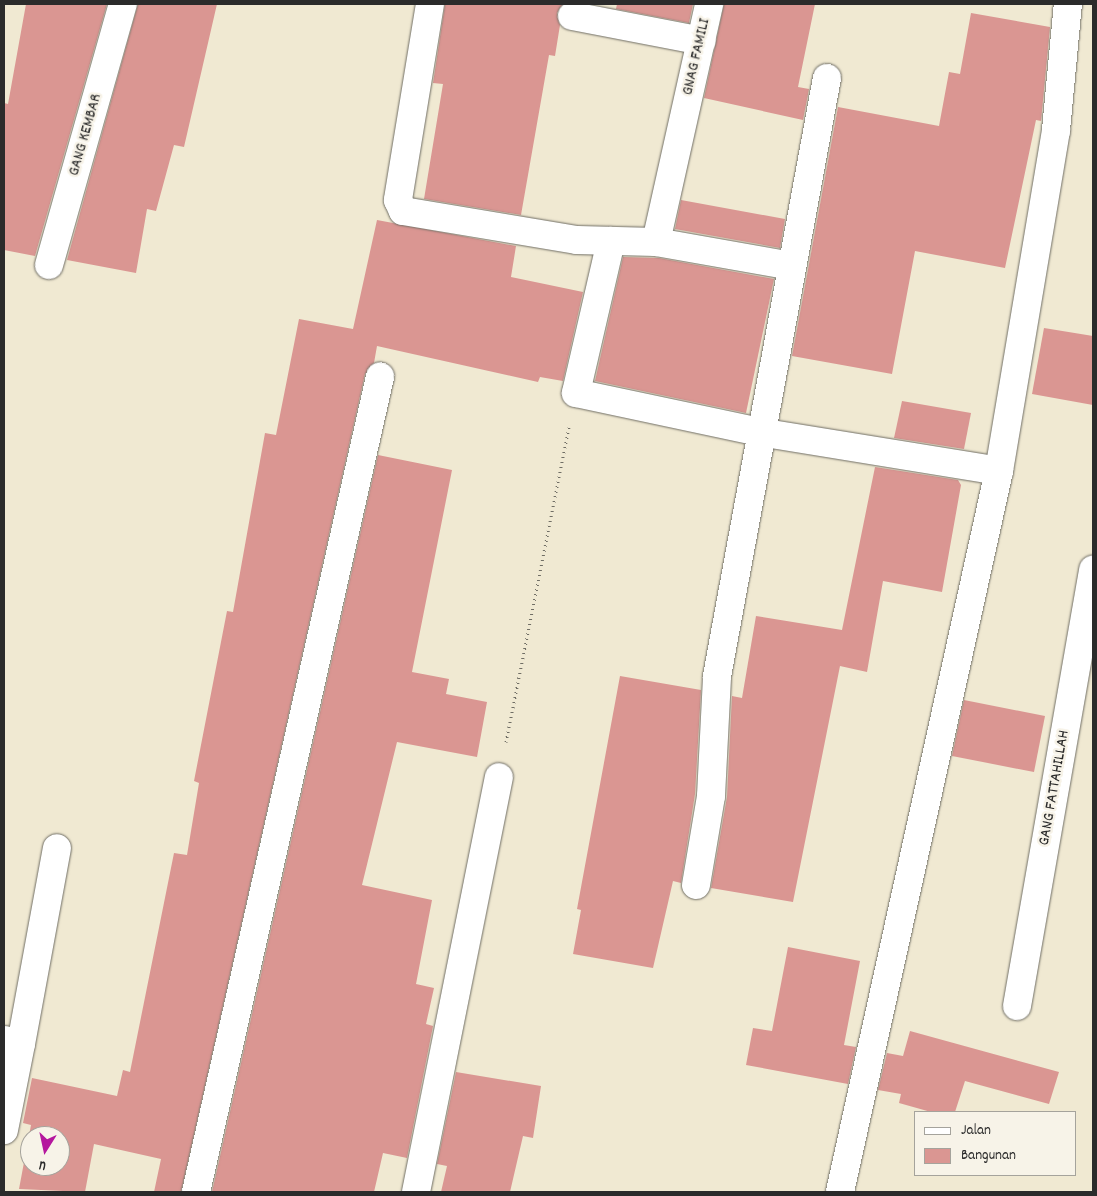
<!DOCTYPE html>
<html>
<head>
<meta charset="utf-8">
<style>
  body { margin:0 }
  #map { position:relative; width:1097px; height:1196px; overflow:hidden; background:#f0e9d2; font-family:Dekko,sans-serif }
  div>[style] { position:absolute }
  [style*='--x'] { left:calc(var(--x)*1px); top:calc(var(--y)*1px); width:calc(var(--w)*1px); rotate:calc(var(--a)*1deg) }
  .building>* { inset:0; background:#da9692 }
  .path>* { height:3px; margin-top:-1.5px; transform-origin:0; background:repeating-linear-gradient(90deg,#706e65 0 1px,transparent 0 5px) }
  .roads { filter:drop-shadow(0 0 1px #706e65) drop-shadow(0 0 1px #706e65) }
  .minor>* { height:28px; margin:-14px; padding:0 14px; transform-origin:14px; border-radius:14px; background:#fff }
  span { translate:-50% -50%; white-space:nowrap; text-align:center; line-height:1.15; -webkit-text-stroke:5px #f7f3e8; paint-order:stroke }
  .street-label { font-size:16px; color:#2b2b2b }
  .frame { position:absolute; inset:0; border:5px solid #2b2b2b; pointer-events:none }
  .legend { position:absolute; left:914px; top:1111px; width:162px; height:65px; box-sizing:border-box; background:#f7f3e8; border:1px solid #a5a39c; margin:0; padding:6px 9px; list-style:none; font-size:15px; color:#2b2b2b }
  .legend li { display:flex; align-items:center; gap:10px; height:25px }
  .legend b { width:25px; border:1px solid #a5a39c }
  .north { position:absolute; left:20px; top:1126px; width:50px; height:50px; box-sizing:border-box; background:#f7f3e8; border:1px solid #a5a39c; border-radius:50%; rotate:190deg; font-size:14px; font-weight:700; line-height:20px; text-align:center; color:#2b2b2b }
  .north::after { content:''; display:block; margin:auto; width:18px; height:22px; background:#b5179e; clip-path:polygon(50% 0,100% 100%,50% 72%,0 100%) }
</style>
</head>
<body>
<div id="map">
  <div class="building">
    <div style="clip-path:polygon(26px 4px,107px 4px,35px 256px,4px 250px,4px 103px,8px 104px)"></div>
    <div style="clip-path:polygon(138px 4px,217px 4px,184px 147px,174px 145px,156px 211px,147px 209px,136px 273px,67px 260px)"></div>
    <div style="clip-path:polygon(445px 4px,563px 4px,557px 13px,560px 25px,555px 56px,549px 55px,521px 215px,424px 199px,443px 84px,433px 83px)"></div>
    <div style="clip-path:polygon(617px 4px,693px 4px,689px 23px,616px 9px)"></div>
    <div style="clip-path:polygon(724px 4px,815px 4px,798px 87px,809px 89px,803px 120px,704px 98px)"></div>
    <div style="clip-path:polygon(971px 13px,1050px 27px,1041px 121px,1036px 120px,1005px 268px,915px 251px,892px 374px,792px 356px,838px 107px,939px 126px,949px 72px,960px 74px)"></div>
    <div style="clip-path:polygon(681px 200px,785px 219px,780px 248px,675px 229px)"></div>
    <div style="clip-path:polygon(evenodd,377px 220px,516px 246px,511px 277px,583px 292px,563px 381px,540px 377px,538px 382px,377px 346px,374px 363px,365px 374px,181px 1192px,154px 1192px,161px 1159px,94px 1144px,85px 1192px,19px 1189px,31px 1125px,23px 1123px,32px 1078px,117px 1096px,123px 1070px,130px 1072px,174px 853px,187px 855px,199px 783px,194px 781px,227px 611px,233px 612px,265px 433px,276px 435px,299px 319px,353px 329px,377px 220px,30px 1136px,60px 1136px,60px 1166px,30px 1166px,30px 1136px)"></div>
    <div style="clip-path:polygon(623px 257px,659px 258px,774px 279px,746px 413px,595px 381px)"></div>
    <div style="clip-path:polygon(1044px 328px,1093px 336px,1093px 405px,1032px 394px)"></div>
    <div style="clip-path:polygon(902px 401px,971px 413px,964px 449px,894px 438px)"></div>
    <div style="clip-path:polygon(378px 455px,452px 470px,412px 672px,449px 679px,446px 694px,487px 702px,477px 757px,397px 742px,362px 885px,432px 900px,416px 984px,434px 988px,426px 1024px,433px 1026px,407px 1158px,383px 1153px,374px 1192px,212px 1192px)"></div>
    <div style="clip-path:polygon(875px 467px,958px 480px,961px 485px,942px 592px,883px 581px,867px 672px,840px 666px,793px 902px,711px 888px,727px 797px,732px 696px,742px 698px,756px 616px,842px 630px)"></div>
    <div style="clip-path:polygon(620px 676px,701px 690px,695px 794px,681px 883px,673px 881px,653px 968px,573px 954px,581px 910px,577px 909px)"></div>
    <div style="clip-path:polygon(964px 700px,1045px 716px,1034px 772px,952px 756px)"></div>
    <div style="clip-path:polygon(788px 947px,860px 961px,844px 1045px,856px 1047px,848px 1084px,746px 1065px,753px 1028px,772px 1031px)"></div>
    <div style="clip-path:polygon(910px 1031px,1059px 1072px,1049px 1104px,965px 1081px,955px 1112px,931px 1112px,899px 1103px,901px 1094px,878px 1090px,887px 1053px,903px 1056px)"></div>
    <div style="clip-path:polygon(456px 1072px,541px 1086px,533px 1138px,523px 1136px,510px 1192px,441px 1192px,447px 1166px,437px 1164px)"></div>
  </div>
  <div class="path">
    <div style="--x:506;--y:742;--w:321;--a:-78.7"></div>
  </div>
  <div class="roads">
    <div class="minor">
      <div style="--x:430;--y:4;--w:199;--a:99.3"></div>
      <div style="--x:398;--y:200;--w:12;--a:66"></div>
      <div style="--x:403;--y:211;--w:176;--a:9.5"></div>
      <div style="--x:577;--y:240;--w:79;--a:1.5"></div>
      <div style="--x:656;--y:242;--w:138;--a:10"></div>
      <div style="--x:572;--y:16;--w:132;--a:10.9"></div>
      <div style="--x:611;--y:241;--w:156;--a:103"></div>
      <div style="--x:576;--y:393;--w:187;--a:12"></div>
      <div style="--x:759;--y:432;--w:243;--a:9.2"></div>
      <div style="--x:999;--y:471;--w:738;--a:102.44"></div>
      <div style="--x:656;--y:242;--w:244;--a:-77.4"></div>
      <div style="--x:49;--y:265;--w:271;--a:-74.2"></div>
      <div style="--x:999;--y:471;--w:346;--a:-80.5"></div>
      <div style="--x:1056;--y:130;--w:127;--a:-84.6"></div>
      <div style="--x:696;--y:885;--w:90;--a:-80.4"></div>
      <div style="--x:711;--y:796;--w:120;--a:-87.1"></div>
      <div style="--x:717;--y:676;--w:608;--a:-79.58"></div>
      <div style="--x:1017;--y:1006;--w:443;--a:-80.1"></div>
      <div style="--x:4;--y:1040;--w:17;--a:13"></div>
      <div style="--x:21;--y:1044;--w:88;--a:101.2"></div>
      <div style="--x:21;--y:1044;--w:199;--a:-79.6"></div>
      <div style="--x:196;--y:1192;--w:836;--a:-77.28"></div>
      <div style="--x:416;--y:1192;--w:423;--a:-78.7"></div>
    </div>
  </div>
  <div class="street-label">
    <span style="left:697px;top:57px;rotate:-77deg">GNAG FAMILI</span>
    <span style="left:86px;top:135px;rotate:-74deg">GANG KEMBAR</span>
    <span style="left:1055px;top:788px;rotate:-80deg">GANG FATTAHILLAH</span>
  </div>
  <div class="frame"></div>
  <ul class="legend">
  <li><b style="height:6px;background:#fff"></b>Jalan</li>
  <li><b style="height:14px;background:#da9692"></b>Bangunan</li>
  </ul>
  <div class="north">U</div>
</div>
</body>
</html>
